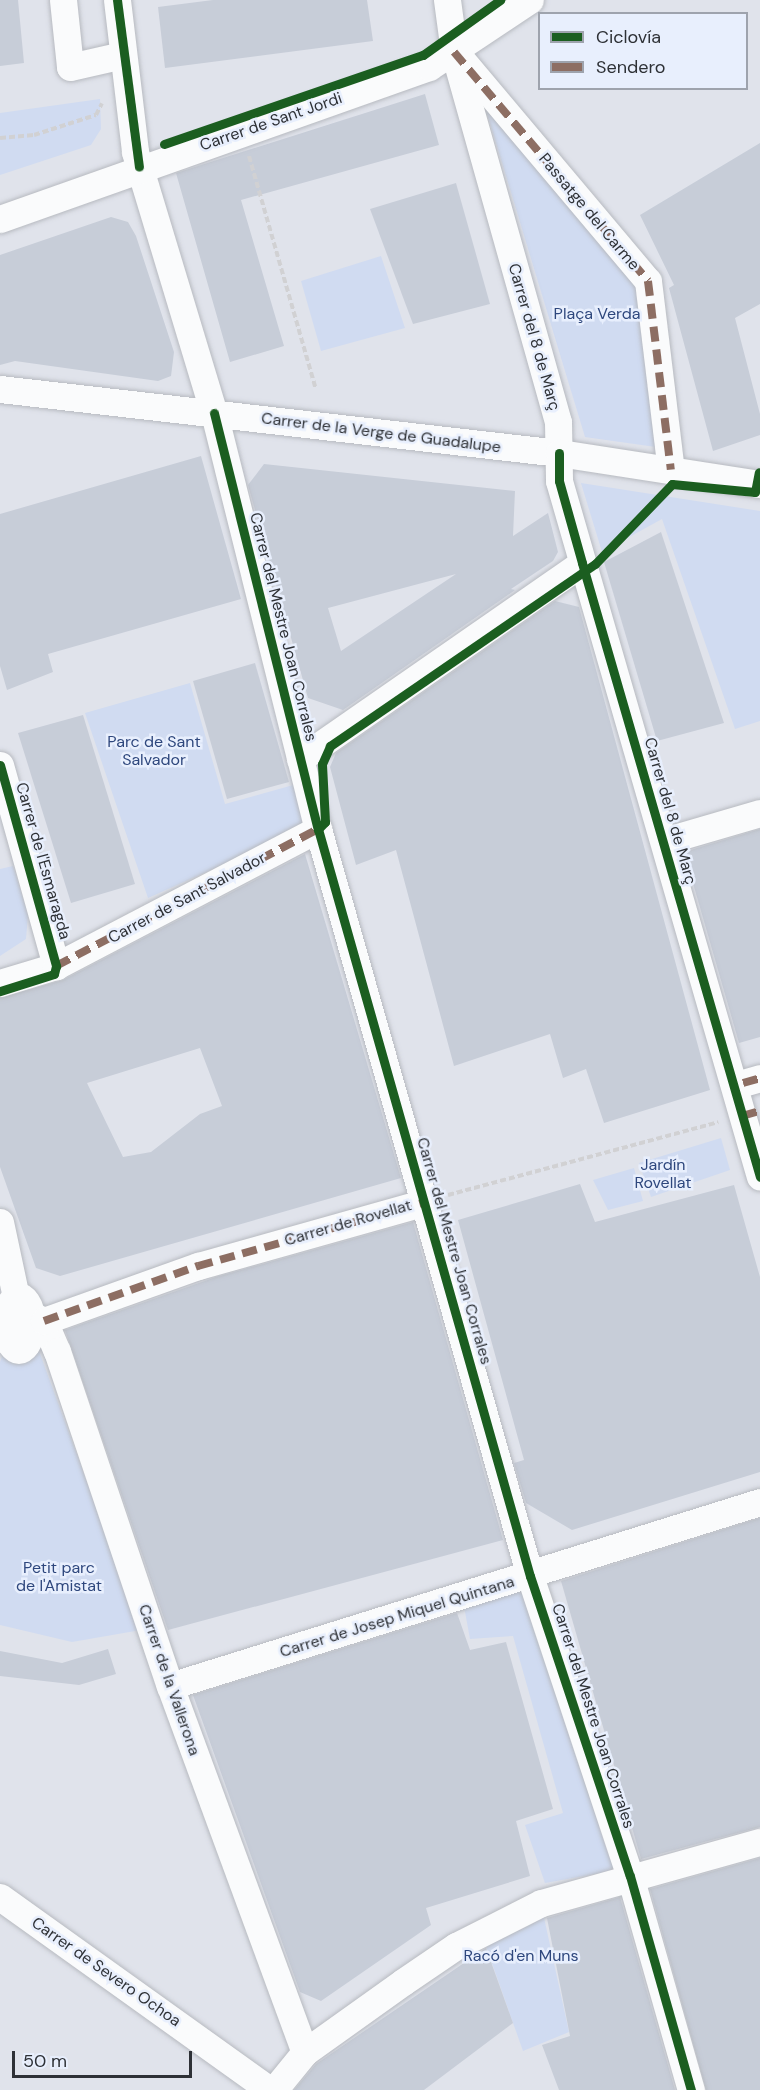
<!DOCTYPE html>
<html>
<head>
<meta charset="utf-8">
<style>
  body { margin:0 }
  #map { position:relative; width:760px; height:2090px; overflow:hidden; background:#e0e3eb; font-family:"DM Sans",sans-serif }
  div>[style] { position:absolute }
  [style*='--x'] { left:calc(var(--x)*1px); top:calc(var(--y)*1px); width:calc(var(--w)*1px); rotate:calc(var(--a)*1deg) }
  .green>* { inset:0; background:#d0dbf1 }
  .building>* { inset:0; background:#c7cdd8 }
  .path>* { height:4px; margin-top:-2px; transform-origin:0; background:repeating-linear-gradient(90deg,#d1d1d3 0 6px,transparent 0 9px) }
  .roads { filter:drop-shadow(0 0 2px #b7bac0) drop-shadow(0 0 2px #b7bac0) }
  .minor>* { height:27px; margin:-13.5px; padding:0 13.5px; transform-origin:13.5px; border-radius:13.5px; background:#fafbfc }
  .minor>.ring { margin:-13.5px; padding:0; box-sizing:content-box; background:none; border:27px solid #fafbfc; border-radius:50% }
  .quiet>* { height:8px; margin-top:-4px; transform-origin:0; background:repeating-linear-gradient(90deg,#8d6e63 0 15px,transparent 0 23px) }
  .cycleway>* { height:9px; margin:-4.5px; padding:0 4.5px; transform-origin:4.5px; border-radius:4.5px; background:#1b5e20 }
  span { translate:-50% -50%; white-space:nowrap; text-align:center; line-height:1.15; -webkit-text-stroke:5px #e8effd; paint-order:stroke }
  .street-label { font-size:16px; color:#2e3136 }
  .park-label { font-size:16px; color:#2e477d }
  .legend { position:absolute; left:538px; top:12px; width:210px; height:78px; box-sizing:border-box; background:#e8effd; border:2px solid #9ea3ad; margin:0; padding:8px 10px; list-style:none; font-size:18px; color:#2e3136 }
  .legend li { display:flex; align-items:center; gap:12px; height:30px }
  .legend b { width:30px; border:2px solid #9ea3ad }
  .scale { position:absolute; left:12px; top:2051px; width:180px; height:27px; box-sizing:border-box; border:3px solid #2e3136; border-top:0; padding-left:8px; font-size:18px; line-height:21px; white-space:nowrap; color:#2e3136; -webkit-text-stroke:4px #e8effd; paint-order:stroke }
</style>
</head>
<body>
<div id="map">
  <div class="green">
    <div style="clip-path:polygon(100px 99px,101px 129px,91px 145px,0 175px,0 113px)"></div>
    <div style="clip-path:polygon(483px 100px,641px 293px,663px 448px,585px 437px)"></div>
    <div style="clip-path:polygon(381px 256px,405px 328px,321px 351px,301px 281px)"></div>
    <div style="clip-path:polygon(581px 483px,760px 511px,760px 721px,735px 729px,662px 519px,602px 552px)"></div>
    <div style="clip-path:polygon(190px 683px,225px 804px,297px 784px,309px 826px,148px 898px,85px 713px)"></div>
    <div style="clip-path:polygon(13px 866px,28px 915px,26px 939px,0 956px,0 869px)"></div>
    <div style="clip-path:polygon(721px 1138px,730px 1170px,651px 1197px,639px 1163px)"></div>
    <div style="clip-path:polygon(634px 1168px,643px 1201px,608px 1210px,593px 1180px)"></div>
    <div style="clip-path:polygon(35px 1340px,141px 1630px,72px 1642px,0 1625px,0 1362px,8px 1341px)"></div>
    <div style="clip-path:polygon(528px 1582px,618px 1870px,545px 1883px,525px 1825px,563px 1813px,513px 1636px,470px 1639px,463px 1601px)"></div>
    <div style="clip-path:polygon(543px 1913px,569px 2032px,523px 2051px,483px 1938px)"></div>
  </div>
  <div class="building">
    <div style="clip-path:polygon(0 0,18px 0,24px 63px,0 66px)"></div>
    <div style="clip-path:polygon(213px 0,367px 0,373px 41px,165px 68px,158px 7px)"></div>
    <div style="clip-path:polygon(425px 94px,439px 145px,241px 200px,284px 346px,230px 362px,176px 173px)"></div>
    <div style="clip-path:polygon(760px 143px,760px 304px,735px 318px,760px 414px,760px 435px,713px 451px,669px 288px,674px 285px,640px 215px)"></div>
    <div style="clip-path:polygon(456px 183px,490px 304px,413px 324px,370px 209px)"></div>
    <div style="clip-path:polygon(111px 217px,128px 222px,136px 236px,174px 352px,171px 376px,158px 381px,15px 361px,0 365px,0 255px)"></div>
    <div style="clip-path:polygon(201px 456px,241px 599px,48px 654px,53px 672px,7px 690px,0 666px,0 514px)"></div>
    <div style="clip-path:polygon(evenodd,264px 464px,515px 491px,513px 536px,548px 513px,558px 552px,553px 561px,511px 589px,515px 590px,343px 710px,308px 698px,248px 485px,264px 464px,456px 574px,341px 651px,328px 608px,456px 574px)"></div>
    <div style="clip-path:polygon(661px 532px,724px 723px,657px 741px,604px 562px)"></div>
    <div style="clip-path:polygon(555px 601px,579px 607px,710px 1090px,604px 1123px,586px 1069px,563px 1078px,550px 1034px,454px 1066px,396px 850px,356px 865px,330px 767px,336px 753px)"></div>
    <div style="clip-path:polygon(255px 663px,289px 782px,227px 799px,193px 681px)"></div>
    <div style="clip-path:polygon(83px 715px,135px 884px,71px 903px,18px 733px)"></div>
    <div style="clip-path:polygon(760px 829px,760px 1037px,739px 1043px,684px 852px)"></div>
    <div style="clip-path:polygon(evenodd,305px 854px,401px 1178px,60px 1276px,36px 1268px,0 1167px,0 998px,63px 980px,305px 854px,200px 1048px,222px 1106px,200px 1114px,151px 1152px,123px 1157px,87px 1083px,200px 1048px)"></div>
    <div style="clip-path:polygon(580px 1184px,595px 1222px,734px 1185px,760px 1277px,760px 1472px,572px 1530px,526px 1503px,514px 1463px,524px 1460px,458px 1220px)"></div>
    <div style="clip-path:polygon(413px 1222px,503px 1540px,168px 1630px,65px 1330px,216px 1277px)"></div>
    <div style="clip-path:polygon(760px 1518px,760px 1827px,641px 1859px,561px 1581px)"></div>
    <div style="clip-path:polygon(457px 1613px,470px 1650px,506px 1642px,553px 1809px,516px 1821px,530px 1876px,426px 1908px,431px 1925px,321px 2001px,300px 1992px,193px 1695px)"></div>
    <div style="clip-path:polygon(108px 1649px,116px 1674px,79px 1685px,0 1676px,0 1651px,62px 1663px)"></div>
    <div style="clip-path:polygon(760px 1858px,760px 2090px,706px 2090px,650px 1889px)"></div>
    <div style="clip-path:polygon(620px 1897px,675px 2090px,559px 2090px,542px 2045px,570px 2036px,547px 1918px)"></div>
    <div style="clip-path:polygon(486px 1948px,513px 2023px,424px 2090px,294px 2090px,316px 2064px)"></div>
  </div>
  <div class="path">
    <div style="--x:0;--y:138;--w:34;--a:-5"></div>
    <div style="--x:34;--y:135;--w:65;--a:-17.9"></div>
    <div style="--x:96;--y:115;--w:13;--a:-63"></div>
    <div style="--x:249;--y:156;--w:242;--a:74"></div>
    <div style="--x:448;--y:1195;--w:280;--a:-15.1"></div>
  </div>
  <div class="roads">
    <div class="minor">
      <div style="--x:63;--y:0;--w:67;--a:84"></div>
      <div style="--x:70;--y:67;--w:54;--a:-12.8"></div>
      <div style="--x:117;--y:0;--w:153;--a:83.2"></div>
      <div style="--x:135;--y:152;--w:273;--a:73.2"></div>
      <div style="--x:214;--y:413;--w:429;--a:76"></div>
      <div style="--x:318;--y:829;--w:777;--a:74.16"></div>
      <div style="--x:530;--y:1576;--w:316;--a:71.6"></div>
      <div style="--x:630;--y:1876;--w:223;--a:74.1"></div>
      <div style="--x:447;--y:0;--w:52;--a:82.3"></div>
      <div style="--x:454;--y:52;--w:384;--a:74.3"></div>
      <div style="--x:558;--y:422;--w:59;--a:89"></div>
      <div style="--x:559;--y:481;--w:724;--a:73.89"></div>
      <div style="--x:461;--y:59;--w:290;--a:49.9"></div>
      <div style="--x:648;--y:281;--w:190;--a:83.1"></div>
      <div style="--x:0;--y:219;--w:455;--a:-19.5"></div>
      <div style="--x:429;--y:67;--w:121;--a:-33.6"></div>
      <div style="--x:0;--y:389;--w:563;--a:6.53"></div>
      <div style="--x:559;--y:453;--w:203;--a:8.8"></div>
      <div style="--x:300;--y:759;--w:343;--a:-34.8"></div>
      <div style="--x:0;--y:765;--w:209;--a:74.4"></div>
      <div style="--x:664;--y:841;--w:100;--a:-16.3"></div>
      <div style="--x:0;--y:983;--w:59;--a:-16.9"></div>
      <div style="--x:56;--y:966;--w:296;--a:-27.6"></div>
      <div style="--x:743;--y:1083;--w:18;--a:-16"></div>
      <div style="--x:0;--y:1222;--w:77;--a:78"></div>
      <div class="ring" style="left:5px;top:1296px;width:-1px;height:-1px"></div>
      <div style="--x:30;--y:1314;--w:16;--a:27"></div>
      <div style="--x:44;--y:1321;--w:33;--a:67"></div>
      <div style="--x:57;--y:1351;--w:354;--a:71.4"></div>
      <div style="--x:170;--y:1686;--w:390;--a:69.8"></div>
      <div style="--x:44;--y:1321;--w:164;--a:-19.7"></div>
      <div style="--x:198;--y:1266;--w:236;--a:-15.7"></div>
      <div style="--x:170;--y:1686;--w:618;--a:-17.32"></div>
      <div style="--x:0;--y:1897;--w:332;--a:35.6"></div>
      <div style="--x:274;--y:2090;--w:49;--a:-50.8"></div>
      <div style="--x:305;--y:2052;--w:120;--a:-35.5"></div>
      <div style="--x:403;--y:1982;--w:64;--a:-34.2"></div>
      <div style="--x:456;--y:1946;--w:95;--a:-26.8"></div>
      <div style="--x:541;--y:1903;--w:227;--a:-15.6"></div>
    </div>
  </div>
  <div class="quiet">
    <div style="--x:454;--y:52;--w:300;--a:49.7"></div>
    <div style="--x:648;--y:281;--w:190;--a:83.1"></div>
    <div style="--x:56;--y:966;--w:296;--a:-27.6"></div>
    <div style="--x:743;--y:1083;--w:18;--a:-16"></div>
    <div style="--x:742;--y:1116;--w:19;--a:-16"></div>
    <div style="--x:44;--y:1321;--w:164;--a:-19.7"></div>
    <div style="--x:198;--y:1266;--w:236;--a:-15.7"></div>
  </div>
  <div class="cycleway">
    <div style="--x:117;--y:0;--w:168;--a:82.5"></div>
    <div style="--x:164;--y:144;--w:274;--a:-19"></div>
    <div style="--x:423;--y:55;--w:95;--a:-35.5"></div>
    <div style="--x:214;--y:413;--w:429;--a:76"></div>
    <div style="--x:318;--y:829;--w:777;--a:74.16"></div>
    <div style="--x:530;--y:1576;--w:316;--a:71.6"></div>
    <div style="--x:630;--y:1876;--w:223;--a:74.1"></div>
    <div style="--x:559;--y:453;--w:28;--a:90"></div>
    <div style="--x:559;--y:481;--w:85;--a:74.3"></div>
    <div style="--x:582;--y:563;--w:639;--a:73.83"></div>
    <div style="--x:0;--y:765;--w:209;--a:74.4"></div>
    <div style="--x:56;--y:966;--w:8;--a:104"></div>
    <div style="--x:54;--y:974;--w:57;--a:162.5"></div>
    <div style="--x:318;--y:829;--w:10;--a:-45"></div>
    <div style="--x:325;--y:822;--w:58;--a:-93"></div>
    <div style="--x:322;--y:764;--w:20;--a:-66"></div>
    <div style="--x:330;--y:746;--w:321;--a:-34.5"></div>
    <div style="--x:595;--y:564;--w:111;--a:-46.1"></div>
    <div style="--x:672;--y:484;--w:83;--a:5.5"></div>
    <div style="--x:755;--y:492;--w:20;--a:-79"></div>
  </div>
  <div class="street-label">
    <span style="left:271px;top:122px;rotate:-19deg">Carrer de Sant Jordi</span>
    <span style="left:589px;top:212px;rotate:50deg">Passatge del Carme</span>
    <span style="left:534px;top:337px;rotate:74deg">Carrer del 8 de Març</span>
    <span style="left:381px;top:433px;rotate:7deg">Carrer de la Verge de Guadalupe</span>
    <span style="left:283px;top:627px;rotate:76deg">Carrer del Mestre Joan Corrales</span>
    <span style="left:670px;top:811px;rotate:74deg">Carrer del 8 de Març</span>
    <span style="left:43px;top:861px;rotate:74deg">Carrer de l'Esmaragda</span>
    <span style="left:187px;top:898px;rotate:-28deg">Carrer de Sant Salvador</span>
    <span style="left:348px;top:1223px;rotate:-16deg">Carrer de Rovellat</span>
    <span style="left:454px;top:1251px;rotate:74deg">Carrer del Mestre Joan Corrales</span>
    <span style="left:397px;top:1617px;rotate:-17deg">Carrer de Josep Miquel Quintana</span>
    <span style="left:169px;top:1680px;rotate:71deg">Carrer de la Vallerona</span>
    <span style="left:593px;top:1716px;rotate:72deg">Carrer del Mestre Joan Corrales</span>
    <span style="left:106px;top:1972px;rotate:35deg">Carrer de Severo Ochoa</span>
  </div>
  <div class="park-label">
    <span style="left:597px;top:314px">Plaça Verda</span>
    <span style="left:154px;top:751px">Parc de Sant<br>Salvador</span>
    <span style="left:663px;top:1174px">Jardín<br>Rovellat</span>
    <span style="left:59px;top:1577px">Petit parc<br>de l'Amistat</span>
    <span style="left:521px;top:1956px">Racó d'en Muns</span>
  </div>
  <ul class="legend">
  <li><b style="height:8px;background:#1b5e20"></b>Ciclovía</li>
  <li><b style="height:8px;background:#8d6e63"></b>Sendero</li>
  </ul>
  <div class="scale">50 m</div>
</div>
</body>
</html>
